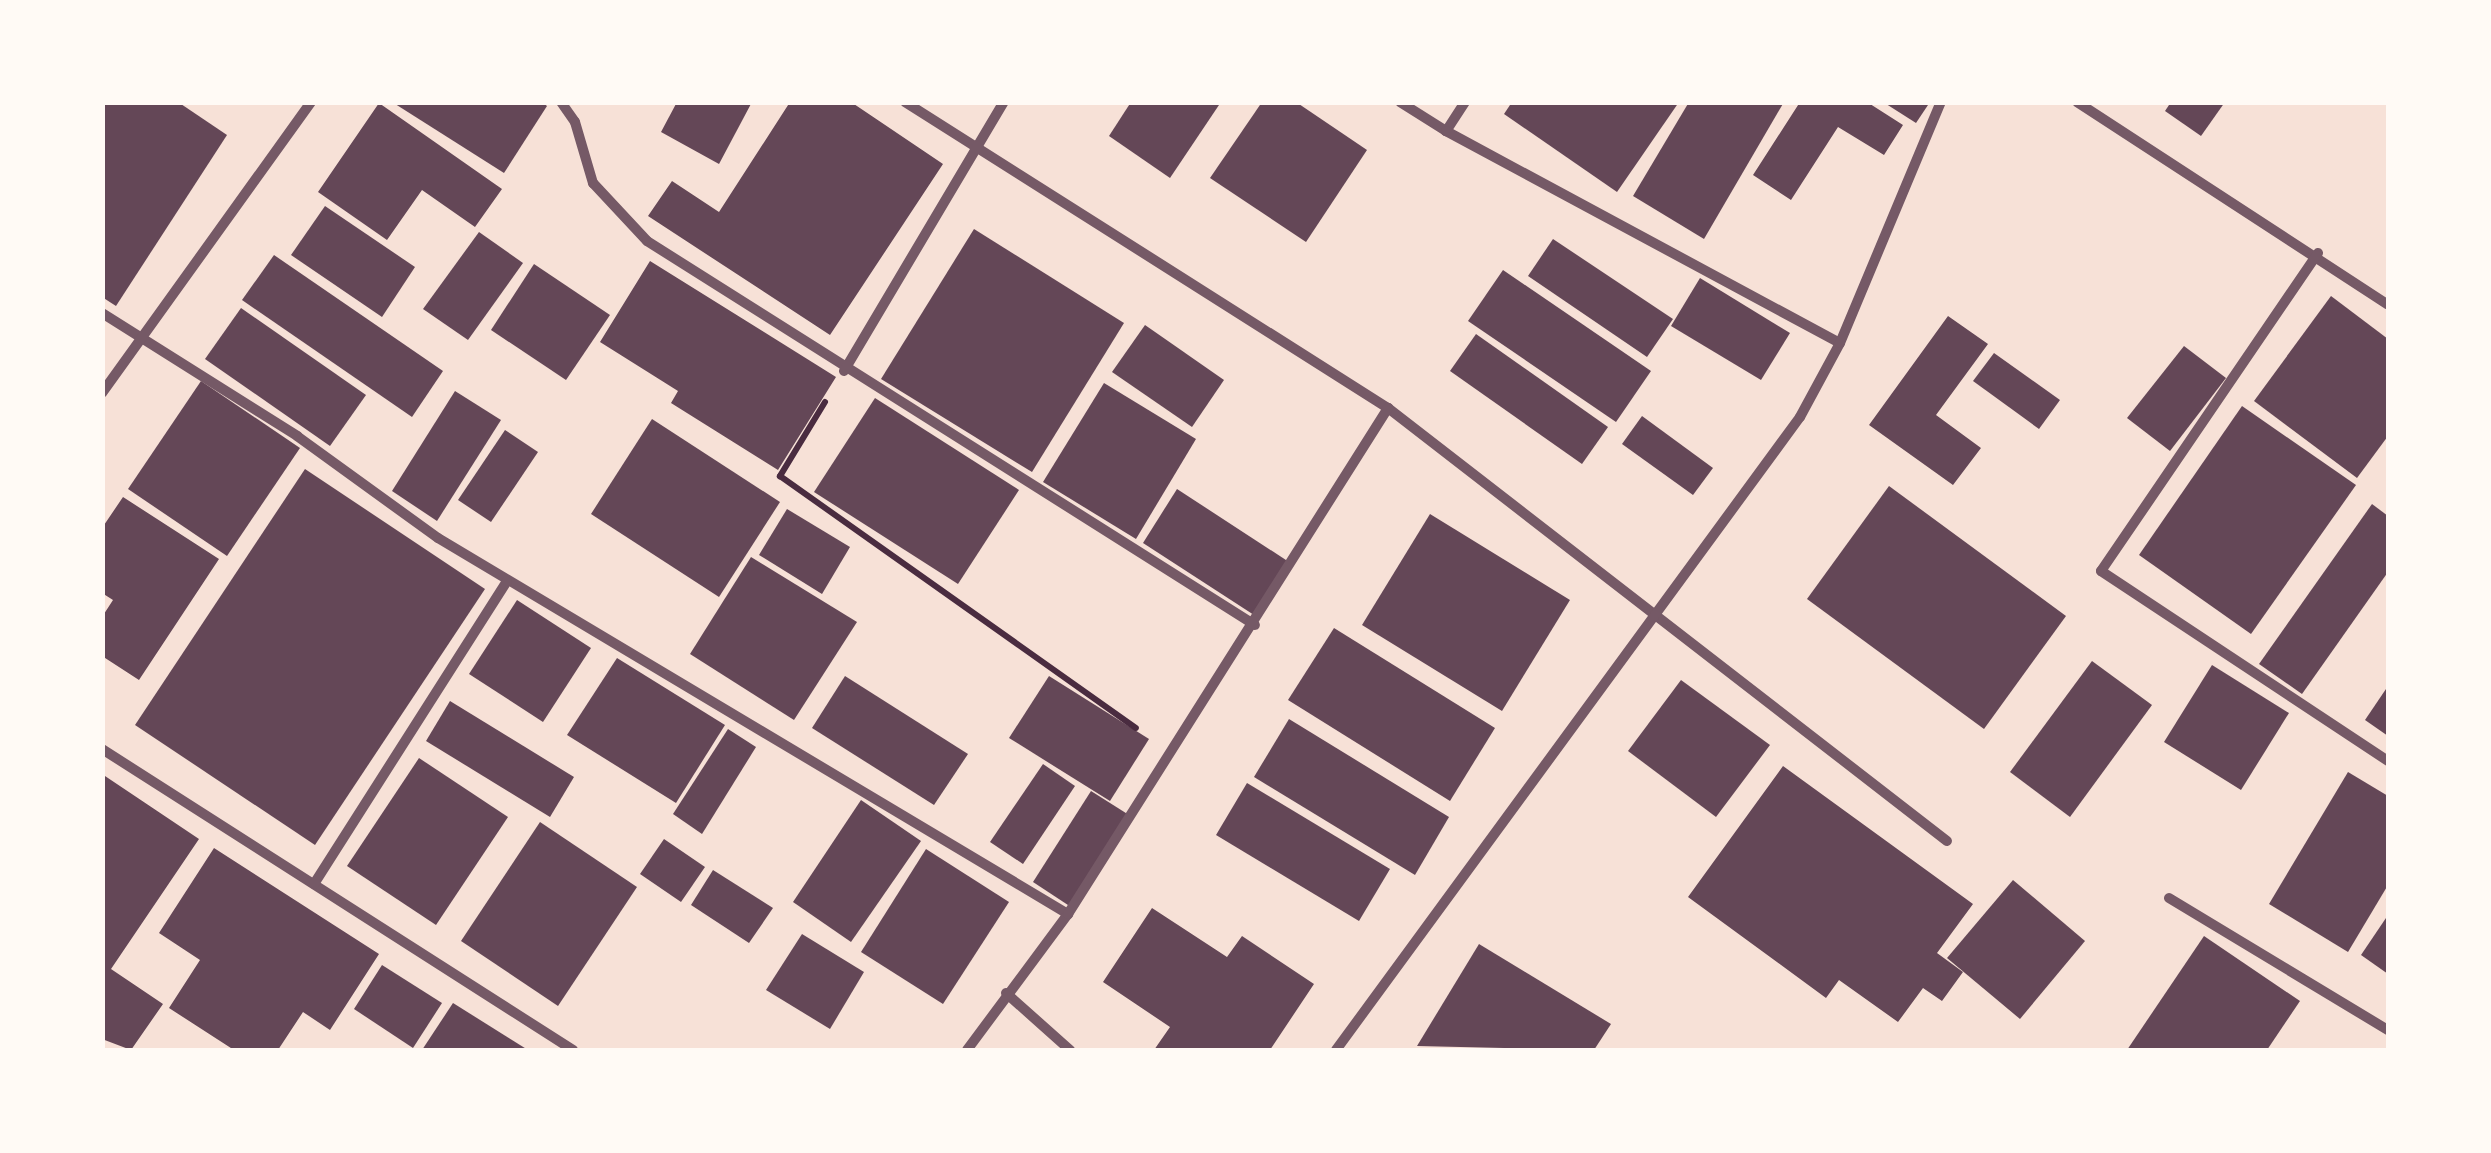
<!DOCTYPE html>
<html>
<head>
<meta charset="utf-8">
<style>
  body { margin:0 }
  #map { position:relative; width:2491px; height:1153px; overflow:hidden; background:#f7e1d7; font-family:"Varela Round",sans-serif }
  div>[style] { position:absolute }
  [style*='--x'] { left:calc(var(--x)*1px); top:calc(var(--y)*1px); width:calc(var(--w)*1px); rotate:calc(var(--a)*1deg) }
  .building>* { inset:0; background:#644757 }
  .path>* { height:6px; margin:-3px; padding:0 3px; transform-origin:3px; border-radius:3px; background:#4a2c40 }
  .minor>* { height:10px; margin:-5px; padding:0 5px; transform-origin:5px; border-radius:5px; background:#755966 }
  span { translate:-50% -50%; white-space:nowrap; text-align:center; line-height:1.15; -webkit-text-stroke:8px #fffaf5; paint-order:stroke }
  .frame { position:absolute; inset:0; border:105px solid #fffaf5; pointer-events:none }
</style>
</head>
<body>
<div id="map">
  <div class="building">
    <div style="clip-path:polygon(102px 102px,178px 102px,227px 135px,116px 306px,102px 297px)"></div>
    <div style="clip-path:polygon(392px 102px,542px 102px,547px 106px,504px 173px)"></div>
    <div style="clip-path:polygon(677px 102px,752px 102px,719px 164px,661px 132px)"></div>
    <div style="clip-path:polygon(790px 102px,851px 102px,943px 164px,830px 335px,648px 216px,672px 181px,719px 212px)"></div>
    <div style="clip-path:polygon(1131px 102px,1221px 102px,1170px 178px,1109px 136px)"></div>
    <div style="clip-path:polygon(1262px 102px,1296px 102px,1367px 150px,1306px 242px,1210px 178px)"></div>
    <div style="clip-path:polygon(1512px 102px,1679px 102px,1617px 192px,1504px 114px)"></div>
    <div style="clip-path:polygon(1689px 102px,1784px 102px,1704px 239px,1633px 196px)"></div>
    <div style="clip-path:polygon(1800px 102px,1867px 102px,1903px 125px,1884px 155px,1838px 127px,1791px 200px,1753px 175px)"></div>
    <div style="clip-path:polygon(1883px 102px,1930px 102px,1916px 123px)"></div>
    <div style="clip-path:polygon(2171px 102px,2225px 102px,2201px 136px,2165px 111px)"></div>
    <div style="clip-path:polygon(379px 103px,502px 189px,475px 227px,422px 190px,387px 240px,318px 192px)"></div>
    <div style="clip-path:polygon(325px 206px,415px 267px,382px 317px,291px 255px)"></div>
    <div style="clip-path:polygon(974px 229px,1124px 323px,1032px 472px,881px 379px)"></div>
    <div style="clip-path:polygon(479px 232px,523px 263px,468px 340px,423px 309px)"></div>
    <div style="clip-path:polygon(1553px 239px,1673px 319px,1647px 357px,1528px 276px)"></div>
    <div style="clip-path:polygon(274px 255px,443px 371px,412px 417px,242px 300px)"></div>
    <div style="clip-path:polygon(650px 261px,836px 377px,778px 470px,671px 403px,678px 391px,600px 342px)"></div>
    <div style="clip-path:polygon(534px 264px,610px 315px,566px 380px,491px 330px)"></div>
    <div style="clip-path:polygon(1503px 270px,1651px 371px,1616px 422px,1468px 321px)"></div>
    <div style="clip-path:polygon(1700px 278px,1790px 333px,1761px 380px,1671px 326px)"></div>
    <div style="clip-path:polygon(2331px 296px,2388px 339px,2388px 436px,2357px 478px,2254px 401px)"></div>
    <div style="clip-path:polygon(241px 308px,366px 395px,330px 446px,205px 359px)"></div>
    <div style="clip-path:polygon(1948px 316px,1988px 344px,1936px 415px,1981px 448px,1953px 485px,1869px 425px)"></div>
    <div style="clip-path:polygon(1145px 325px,1224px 380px,1192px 427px,1112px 372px)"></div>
    <div style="clip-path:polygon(1476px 334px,1608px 427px,1582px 464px,1450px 371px)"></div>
    <div style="clip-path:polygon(2184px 346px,2226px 378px,2170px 451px,2127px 418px)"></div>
    <div style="clip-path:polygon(1994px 353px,2060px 400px,2039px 429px,1973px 381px)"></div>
    <div style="clip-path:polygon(201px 381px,300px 448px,227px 556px,128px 489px)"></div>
    <div style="clip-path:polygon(1104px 383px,1196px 439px,1136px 539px,1043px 482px)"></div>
    <div style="clip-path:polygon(455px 391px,501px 420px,437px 521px,392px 491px)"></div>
    <div style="clip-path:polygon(875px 398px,1019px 490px,958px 584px,814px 492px)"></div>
    <div style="clip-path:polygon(2242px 406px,2356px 485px,2251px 634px,2139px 555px)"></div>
    <div style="clip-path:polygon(1642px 416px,1713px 468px,1693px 495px,1622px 444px)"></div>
    <div style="clip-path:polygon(652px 419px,780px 502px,719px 597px,591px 514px)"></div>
    <div style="clip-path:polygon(505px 430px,538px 452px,491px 522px,458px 500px)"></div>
    <div style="clip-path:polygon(305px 469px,485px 589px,315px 845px,135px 725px)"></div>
    <div style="clip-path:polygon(1889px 486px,2066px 616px,1984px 729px,1807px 599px)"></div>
    <div style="clip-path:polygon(1177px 489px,1289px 562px,1254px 615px,1143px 543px)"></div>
    <div style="clip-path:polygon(123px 497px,219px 559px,139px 680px,102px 656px,102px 617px,113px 600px,102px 593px,102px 528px)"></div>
    <div style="clip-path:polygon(2372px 504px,2388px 516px,2388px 572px,2302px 694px,2259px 664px)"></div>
    <div style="clip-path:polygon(787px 509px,850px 547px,822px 594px,759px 555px)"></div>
    <div style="clip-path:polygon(1430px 514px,1570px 600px,1502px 711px,1362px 625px)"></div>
    <div style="clip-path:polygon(751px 557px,857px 622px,794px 720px,690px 654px)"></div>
    <div style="clip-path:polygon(517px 600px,591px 648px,543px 722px,469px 674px)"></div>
    <div style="clip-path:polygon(1334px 628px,1495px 728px,1450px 801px,1288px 700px)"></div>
    <div style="clip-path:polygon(617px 658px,725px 725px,676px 803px,567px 735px)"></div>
    <div style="clip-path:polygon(2092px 661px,2152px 705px,2070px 817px,2010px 772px)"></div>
    <div style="clip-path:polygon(2212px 665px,2289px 713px,2241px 790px,2164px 742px)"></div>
    <div style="clip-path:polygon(845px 676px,968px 754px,934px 805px,812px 728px)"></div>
    <div style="clip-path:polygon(1049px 676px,1149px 739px,1110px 801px,1009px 738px)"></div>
    <div style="clip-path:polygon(1681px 680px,1770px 745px,1716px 817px,1628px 751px)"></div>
    <div style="clip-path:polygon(2388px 686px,2388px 736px,2365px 720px)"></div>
    <div style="clip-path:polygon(450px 701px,574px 777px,550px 817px,426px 741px)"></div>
    <div style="clip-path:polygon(1289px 719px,1449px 817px,1415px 875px,1254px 777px)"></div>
    <div style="clip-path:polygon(728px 729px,756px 747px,702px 834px,673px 814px)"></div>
    <div style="clip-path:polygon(419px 758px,508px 817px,436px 925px,347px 866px)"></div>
    <div style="clip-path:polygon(1043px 764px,1075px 786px,1023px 864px,990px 842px)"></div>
    <div style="clip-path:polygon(1783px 766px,1973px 904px,1937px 953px,1963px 972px,1942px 1001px,1923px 988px,1898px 1022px,1839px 980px,1826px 998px,1688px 897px)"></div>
    <div style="clip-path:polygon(2348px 772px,2388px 796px,2388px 885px,2348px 952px,2269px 904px)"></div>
    <div style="clip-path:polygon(102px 774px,199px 839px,111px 969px,163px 1004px,131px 1050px,102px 1039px)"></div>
    <div style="clip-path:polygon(1247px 783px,1390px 869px,1359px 921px,1216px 835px)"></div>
    <div style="clip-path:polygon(1091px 791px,1129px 815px,1071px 907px,1033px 882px)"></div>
    <div style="clip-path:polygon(861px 800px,921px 841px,851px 942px,793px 902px)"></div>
    <div style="clip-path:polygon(540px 822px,637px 887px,558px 1006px,461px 941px)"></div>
    <div style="clip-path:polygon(664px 839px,705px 867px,681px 902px,640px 874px)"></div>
    <div style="clip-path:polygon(214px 848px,379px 954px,330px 1030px,303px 1012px,278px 1050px,234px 1050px,169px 1008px,200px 960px,159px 933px)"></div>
    <div style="clip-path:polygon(926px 849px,1009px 902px,943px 1004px,861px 952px)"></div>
    <div style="clip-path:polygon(713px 870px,773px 908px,749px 943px,691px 905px)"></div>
    <div style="clip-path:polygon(2013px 880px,2085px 941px,2020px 1019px,1947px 958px)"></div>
    <div style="clip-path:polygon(1152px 908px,1227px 957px,1242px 936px,1314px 984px,1270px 1050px,1154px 1050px,1170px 1027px,1103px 982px)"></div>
    <div style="clip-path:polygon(2388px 915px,2388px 974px,2361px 955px)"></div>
    <div style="clip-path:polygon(802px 934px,864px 972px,830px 1029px,766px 990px)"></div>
    <div style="clip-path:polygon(2204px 936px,2300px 1001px,2267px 1050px,2127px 1050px)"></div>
    <div style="clip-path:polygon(1479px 944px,1611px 1024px,1594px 1050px,1417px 1046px)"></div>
    <div style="clip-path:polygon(382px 965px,442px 1003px,413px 1048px,354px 1009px)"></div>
    <div style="clip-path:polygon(453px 1003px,528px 1050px,422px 1050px)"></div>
  </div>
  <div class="path">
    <div style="--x:825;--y:402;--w:87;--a:121.3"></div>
    <div style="--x:780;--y:476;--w:436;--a:35.3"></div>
  </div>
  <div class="minor">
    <div style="--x:561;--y:102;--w:24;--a:55"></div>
    <div style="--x:575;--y:122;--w:64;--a:73.6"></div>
    <div style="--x:593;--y:183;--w:79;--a:47"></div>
    <div style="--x:647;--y:241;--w:719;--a:32.28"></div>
    <div style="--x:905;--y:102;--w:572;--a:32.36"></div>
    <div style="--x:1388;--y:408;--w:707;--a:37.76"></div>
    <div style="--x:1400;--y:102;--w:54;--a:32.2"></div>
    <div style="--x:1465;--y:102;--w:35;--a:123"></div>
    <div style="--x:1446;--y:131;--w:447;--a:28.3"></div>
    <div style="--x:2077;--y:102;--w:371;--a:33.1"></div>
    <div style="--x:2318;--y:253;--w:385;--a:124.3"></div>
    <div style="--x:2101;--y:571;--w:344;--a:33.5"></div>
    <div style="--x:102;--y:313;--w:231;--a:32.2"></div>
    <div style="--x:297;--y:436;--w:174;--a:35.9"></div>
    <div style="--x:438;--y:538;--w:734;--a:30.83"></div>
    <div style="--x:844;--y:371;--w:313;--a:-59.3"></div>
    <div style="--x:102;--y:393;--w:358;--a:-54.3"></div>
    <div style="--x:102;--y:749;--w:559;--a:32.58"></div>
    <div style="--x:314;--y:884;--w:359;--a:-57.5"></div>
    <div style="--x:2169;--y:898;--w:256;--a:31.1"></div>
    <div style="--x:1006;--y:993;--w:86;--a:41.7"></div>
    <div style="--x:967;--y:1050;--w:169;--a:-53.4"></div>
    <div style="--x:1068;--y:914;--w:599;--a:-57.69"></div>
    <div style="--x:1336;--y:1050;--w:785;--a:-53.76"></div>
    <div style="--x:1800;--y:417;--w:84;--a:-61.6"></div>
    <div style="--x:1840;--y:343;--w:261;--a:-67.3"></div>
  </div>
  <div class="frame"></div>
</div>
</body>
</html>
